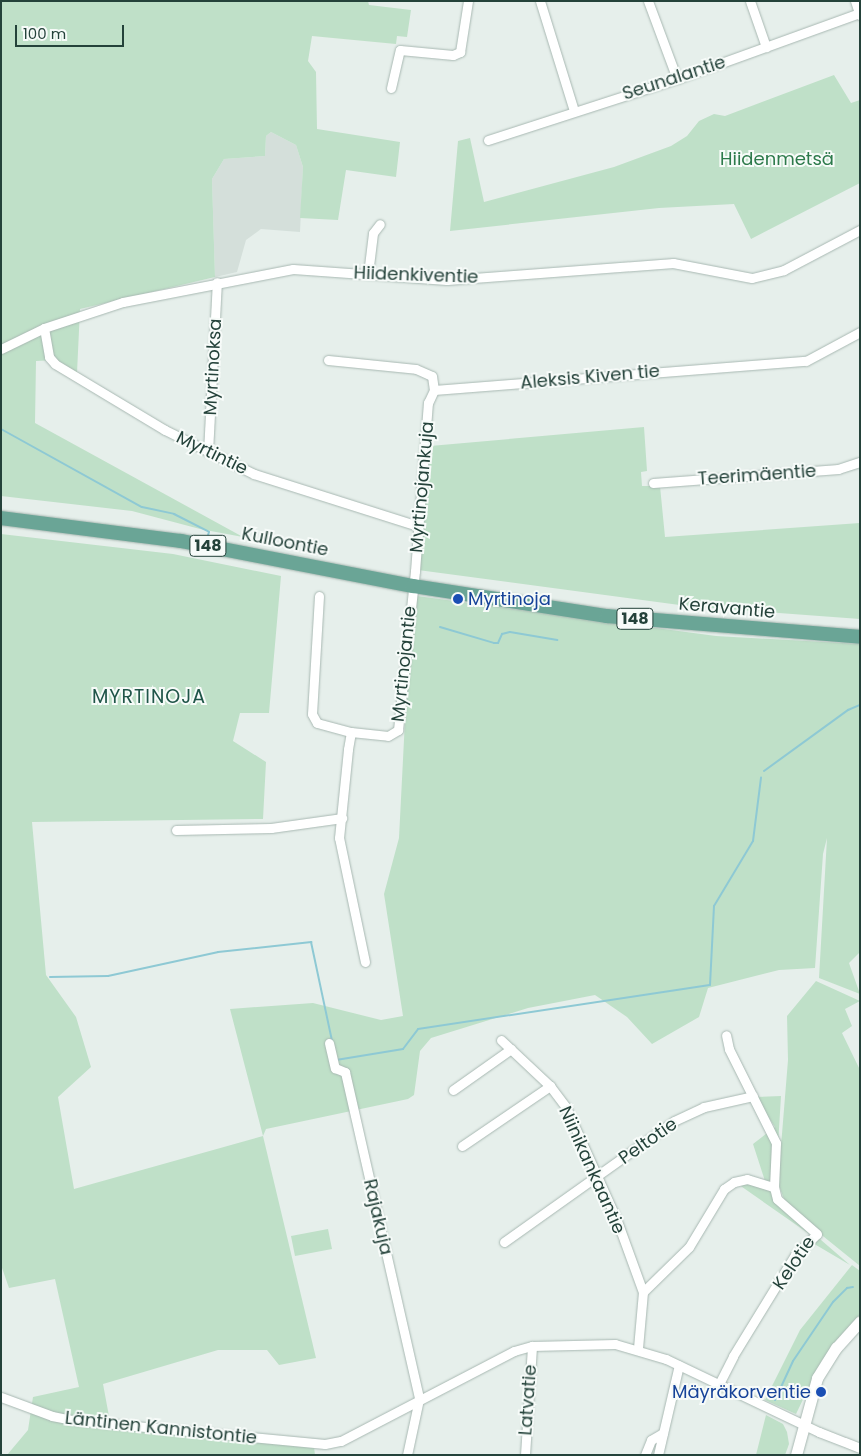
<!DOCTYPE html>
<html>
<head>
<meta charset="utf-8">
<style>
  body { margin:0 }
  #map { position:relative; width:861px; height:1456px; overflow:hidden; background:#e6efeb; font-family:Poppins,sans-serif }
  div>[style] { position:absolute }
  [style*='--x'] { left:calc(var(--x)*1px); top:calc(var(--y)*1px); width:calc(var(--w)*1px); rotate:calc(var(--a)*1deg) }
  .built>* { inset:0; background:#d4dfda }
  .green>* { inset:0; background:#bfe0c8 }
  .stream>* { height:2px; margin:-1px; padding:0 1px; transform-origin:1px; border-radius:1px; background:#8ec9d4 }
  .roads { filter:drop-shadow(0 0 1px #a8b8b2) drop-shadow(0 0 1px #a8b8b2) }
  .street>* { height:9px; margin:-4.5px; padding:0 4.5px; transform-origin:4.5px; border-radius:4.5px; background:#fff }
  .secondary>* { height:11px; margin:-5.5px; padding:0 5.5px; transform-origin:5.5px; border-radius:5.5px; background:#fff }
  .primary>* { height:14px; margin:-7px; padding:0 7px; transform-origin:7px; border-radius:7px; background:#6aa596 }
  .dots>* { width:14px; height:14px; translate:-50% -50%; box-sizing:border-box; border:2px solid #f7fbf9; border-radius:50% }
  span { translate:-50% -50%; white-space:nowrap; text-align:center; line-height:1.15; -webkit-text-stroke:4px #f7fbf9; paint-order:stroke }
  .shield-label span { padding:1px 4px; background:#f7fbf9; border:1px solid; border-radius:4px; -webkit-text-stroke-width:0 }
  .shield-label { font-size:16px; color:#24423a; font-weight:700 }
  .street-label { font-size:18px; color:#24423a }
  .park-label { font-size:18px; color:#2d7a4b }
  .transit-label { font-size:18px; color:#164399 }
  .left { translate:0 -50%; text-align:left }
  .right { translate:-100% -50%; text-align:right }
  .neighbourhood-label { font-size:19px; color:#1f5548; letter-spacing:1px }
  .frame { position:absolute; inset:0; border:2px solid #24423a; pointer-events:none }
  .scale { position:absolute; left:15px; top:25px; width:109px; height:22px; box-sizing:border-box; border:2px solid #24423a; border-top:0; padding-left:6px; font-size:15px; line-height:18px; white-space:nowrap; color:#24423a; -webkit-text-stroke:4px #f7fbf9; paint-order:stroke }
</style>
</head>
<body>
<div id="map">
  <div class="built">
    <div style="clip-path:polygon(271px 132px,296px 145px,303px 167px,300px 232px,261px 229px,246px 240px,237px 272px,215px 277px,212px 179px,224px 159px,265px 156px,266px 136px)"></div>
  </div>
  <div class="green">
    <div style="clip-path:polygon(1px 1px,368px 1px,369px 5px,411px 10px,407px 37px,397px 36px,396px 44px,312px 36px,308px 61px,316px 72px,317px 129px,400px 142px,396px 177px,346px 170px,338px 220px,300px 218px,303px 167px,296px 145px,271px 132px,266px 136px,265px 156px,224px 159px,212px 179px,215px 277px,80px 309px,77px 373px,56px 360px,36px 361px,35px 423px,243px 537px,200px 529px,132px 511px,1px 496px)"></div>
    <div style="clip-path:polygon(834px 75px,851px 103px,860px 100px,860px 183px,751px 239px,734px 204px,659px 208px,450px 231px,458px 141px,470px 138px,484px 202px,614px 167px,671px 146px,687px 136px,699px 121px,714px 114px,725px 116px)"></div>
    <div style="clip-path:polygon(644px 427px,647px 471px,641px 472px,642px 486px,660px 486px,665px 537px,860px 523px,860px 619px,687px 606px,418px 570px,430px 446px)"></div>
    <div style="clip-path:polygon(1px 534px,173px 554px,281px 576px,269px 713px,240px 713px,233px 741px,266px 762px,263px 819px,32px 822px,46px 975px,76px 1017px,91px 1067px,58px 1097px,74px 1189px,263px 1136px,230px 1009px,313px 1003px,381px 1020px,403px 1016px,384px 894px,399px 838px,411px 602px,417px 596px,716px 636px,860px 644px,860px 952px,849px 963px,860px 994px,819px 978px,827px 838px,823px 854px,815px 968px,779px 970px,708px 988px,699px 1017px,652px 1044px,627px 1017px,595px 995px,528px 1008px,431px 1038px,420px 1051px,414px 1095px,408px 1099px,266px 1129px,263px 1136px,316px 1358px,279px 1365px,267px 1350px,218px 1350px,103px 1384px,111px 1427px,314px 1447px,315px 1455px,7px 1455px,28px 1430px,33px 1397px,79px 1387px,55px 1279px,9px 1288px,1px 1265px)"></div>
    <div style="clip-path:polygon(816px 981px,860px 1001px,845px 1009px,852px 1026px,842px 1033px,860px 1070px,860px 1266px,787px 1207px,778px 1183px,788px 1060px,787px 1016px)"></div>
    <div style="clip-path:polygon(781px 1096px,776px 1178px,784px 1208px,850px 1265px,811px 1242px,815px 1238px,735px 1182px,765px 1181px,753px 1144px,775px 1127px,755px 1097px)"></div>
    <div style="clip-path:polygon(328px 1229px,332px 1249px,295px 1256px,291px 1236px)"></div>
    <div style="clip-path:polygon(852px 1265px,860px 1271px,860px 1316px,822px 1360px,796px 1414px,765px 1400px,800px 1330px)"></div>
    <div style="clip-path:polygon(766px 1415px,783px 1424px,787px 1432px,789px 1444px,785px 1455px,756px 1455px)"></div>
  </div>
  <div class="stream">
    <div style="--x:1;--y:429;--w:161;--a:29"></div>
    <div style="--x:142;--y:507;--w:33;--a:12"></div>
    <div style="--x:174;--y:514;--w:39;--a:27"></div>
    <div style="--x:209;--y:532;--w:3;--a:108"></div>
    <div style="--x:440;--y:627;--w:56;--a:16.5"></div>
    <div style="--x:494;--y:643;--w:4;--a:0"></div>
    <div style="--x:498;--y:643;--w:10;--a:-66"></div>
    <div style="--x:502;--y:634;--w:8;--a:-14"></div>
    <div style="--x:510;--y:632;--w:48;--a:9.7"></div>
    <div style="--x:764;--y:771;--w:104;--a:-36"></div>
    <div style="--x:848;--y:710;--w:13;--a:-23"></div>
    <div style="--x:50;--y:977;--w:58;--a:-1"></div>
    <div style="--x:108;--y:976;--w:113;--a:-12.3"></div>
    <div style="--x:218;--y:952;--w:94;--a:-6.1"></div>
    <div style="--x:311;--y:942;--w:101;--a:78"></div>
    <div style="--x:336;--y:1060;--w:68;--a:-9.3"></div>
    <div style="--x:403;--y:1049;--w:25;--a:-53"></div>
    <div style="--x:418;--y:1029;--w:295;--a:-8.6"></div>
    <div style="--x:710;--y:985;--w:79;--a:-87.1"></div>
    <div style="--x:714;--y:906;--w:76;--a:-59"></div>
    <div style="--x:753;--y:841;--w:64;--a:-82.8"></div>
    <div style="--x:775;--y:1400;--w:43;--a:-65.2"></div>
    <div style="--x:793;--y:1361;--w:71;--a:-55.9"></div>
    <div style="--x:833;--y:1302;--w:20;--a:-45"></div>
    <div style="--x:847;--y:1288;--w:6;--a:-9"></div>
  </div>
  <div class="roads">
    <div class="street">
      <div style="--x:540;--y:1;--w:115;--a:72.8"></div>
      <div style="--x:648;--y:1;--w:83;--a:69.6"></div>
      <div style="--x:750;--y:1;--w:49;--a:70.8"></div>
      <div style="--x:391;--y:88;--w:39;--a:-77"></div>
      <div style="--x:400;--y:50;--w:53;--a:5.4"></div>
      <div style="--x:453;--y:55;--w:8;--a:-23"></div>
      <div style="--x:460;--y:52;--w:52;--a:-81.1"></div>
      <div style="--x:488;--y:140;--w:199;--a:-17.9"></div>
      <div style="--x:677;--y:79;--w:194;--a:-19.9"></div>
      <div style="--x:859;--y:13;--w:13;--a:-108"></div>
      <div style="--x:368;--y:274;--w:41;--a:-83"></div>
      <div style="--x:373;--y:233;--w:11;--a:-52"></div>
      <div style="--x:44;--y:328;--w:29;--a:80"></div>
      <div style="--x:49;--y:357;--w:9;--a:49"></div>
      <div style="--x:55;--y:364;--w:128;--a:31"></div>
      <div style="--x:165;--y:430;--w:99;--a:26.3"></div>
      <div style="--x:254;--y:474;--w:172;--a:17.6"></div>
      <div style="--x:1;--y:349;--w:48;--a:-26"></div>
      <div style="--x:44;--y:328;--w:83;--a:-18.2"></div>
      <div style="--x:123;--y:302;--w:173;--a:-11"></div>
      <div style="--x:293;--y:269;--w:154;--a:4.1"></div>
      <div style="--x:447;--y:280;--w:227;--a:-4.3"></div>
      <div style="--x:673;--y:263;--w:80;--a:10.8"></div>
      <div style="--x:752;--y:278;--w:33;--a:-14"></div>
      <div style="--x:784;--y:270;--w:86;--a:-27.8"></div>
      <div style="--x:328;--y:360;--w:88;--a:5.8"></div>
      <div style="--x:416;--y:369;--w:17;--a:24"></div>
      <div style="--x:432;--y:376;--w:14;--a:82"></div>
      <div style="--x:434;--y:390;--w:373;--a:-4.5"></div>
      <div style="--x:806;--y:361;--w:61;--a:-28.2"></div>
      <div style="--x:208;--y:452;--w:170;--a:-87"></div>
      <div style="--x:653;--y:483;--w:186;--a:-4.3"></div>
      <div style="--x:838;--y:469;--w:23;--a:-18"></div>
      <div style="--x:319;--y:596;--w:118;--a:93.4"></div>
      <div style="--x:312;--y:714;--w:10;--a:61"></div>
      <div style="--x:317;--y:723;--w:35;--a:15"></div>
      <div style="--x:176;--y:830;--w:95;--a:-1.2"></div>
      <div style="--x:271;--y:828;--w:72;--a:-8"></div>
      <div style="--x:365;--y:962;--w:127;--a:-101.8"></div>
      <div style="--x:339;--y:838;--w:89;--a:-84.2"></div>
      <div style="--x:348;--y:749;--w:17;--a:-80"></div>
      <div style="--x:351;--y:732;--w:37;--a:6"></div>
      <div style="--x:388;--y:736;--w:12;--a:-31"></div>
      <div style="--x:398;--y:730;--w:160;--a:-83.9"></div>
      <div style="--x:415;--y:571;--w:169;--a:-85.6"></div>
      <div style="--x:428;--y:403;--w:14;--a:-65"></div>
      <div style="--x:501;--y:1040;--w:67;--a:43.2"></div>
      <div style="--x:550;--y:1086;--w:26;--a:53"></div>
      <div style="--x:566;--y:1107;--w:122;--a:65.8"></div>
      <div style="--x:616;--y:1218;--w:79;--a:70"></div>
      <div style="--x:329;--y:1043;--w:26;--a:77"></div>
      <div style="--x:335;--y:1068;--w:11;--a:22"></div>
      <div style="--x:345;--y:1072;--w:335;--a:77.2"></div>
      <div style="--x:453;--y:1090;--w:71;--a:-35.3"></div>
      <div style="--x:462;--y:1146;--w:107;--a:-34.3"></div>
      <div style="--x:504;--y:1242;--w:209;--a:-35.4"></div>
      <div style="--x:674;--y:1121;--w:33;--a:-25"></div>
      <div style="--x:704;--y:1107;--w:50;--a:-12.7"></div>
      <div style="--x:638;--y:1348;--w:56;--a:-84.9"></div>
      <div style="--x:643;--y:1292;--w:64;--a:-44.4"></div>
      <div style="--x:689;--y:1247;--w:68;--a:-58.9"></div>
      <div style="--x:724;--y:1189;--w:12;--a:-35"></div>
      <div style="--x:734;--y:1182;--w:13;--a:-13"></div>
      <div style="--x:747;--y:1179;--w:28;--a:17"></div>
      <div style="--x:719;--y:1384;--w:31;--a:-63"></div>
      <div style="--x:733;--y:1356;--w:119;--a:-58.5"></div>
      <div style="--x:795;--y:1255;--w:30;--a:-44"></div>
      <div style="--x:817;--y:1234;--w:53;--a:-138.8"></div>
      <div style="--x:777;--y:1199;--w:12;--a:-104"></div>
      <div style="--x:774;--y:1187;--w:44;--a:-87.4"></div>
      <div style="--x:776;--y:1143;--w:105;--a:-116.6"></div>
      <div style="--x:729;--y:1049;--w:14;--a:-102"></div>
      <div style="--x:1;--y:1397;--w:54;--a:20.4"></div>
      <div style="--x:52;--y:1416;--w:20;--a:11"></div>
      <div style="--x:72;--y:1420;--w:254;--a:5.4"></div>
      <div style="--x:325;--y:1444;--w:16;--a:-11"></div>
      <div style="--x:341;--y:1441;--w:195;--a:-27.5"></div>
      <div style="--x:514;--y:1351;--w:19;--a:-16"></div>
      <div style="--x:532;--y:1346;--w:83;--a:-1.4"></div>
      <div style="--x:615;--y:1344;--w:53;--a:16.4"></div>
      <div style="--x:666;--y:1359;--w:170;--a:25.5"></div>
      <div style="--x:819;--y:1432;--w:44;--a:21.3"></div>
      <div style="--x:407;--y:1455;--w:57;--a:-77.9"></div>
      <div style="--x:525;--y:1455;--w:109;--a:-86.3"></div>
      <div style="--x:645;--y:1455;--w:16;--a:-68"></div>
      <div style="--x:651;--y:1440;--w:14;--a:-30"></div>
      <div style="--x:658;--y:1455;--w:92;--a:-76.9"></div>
    </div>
    <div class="secondary">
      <div style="--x:860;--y:13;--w:1;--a:90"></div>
      <div style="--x:796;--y:1455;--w:80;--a:-74.7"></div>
      <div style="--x:817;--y:1378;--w:36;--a:-58"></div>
      <div style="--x:836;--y:1348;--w:36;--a:-48"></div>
    </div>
    <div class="primary">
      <div style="--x:1;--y:518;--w:181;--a:7.3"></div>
      <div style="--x:181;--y:541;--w:236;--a:11"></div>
      <div style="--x:413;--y:586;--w:196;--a:8.8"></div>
      <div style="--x:607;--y:616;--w:254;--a:4.7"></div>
    </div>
  </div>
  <div class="dots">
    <div style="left:458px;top:599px;background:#1a4fb4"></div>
    <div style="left:821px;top:1392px;background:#1a4fb4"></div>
  </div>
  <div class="shield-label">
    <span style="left:208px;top:546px">148</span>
    <span style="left:635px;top:619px">148</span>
  </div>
  <div class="street-label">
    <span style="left:674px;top:78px;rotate:-18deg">Seunalantie</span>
    <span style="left:416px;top:275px;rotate:2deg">Hiidenkiventie</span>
    <span style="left:213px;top:367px;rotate:-87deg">Myrtinoksa</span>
    <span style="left:590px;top:377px;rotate:-5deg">Aleksis Kiven tie</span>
    <span style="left:212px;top:453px;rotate:26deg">Myrtintie</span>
    <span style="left:757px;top:475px;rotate:-4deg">Teerimäentie</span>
    <span style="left:422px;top:487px;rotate:-85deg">Myrtinojankuja</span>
    <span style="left:285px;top:542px;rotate:11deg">Kulloontie</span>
    <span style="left:727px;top:608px;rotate:5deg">Keravantie</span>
    <span style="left:404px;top:664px;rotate:-84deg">Myrtinojantie</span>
    <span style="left:648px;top:1141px;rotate:-35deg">Peltotie</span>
    <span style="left:592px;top:1170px;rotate:66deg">Niinikankaantie</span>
    <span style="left:378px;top:1217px;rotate:77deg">Rajakuja</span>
    <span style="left:794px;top:1263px;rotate:-56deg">Kelotie</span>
    <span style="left:528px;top:1400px;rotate:-86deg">Latvatie</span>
    <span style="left:161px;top:1428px;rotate:6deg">Läntinen Kannistontie</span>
  </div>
  <div class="park-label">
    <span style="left:777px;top:159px">Hiidenmetsä</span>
  </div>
  <div class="transit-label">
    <span class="left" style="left:468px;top:599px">Myrtinoja</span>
    <span class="right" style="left:811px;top:1392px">Mäyräkorventie</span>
  </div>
  <div class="neighbourhood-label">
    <span style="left:149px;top:697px">MYRTINOJA</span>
  </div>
  <div class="frame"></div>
  <div class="scale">100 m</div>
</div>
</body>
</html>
